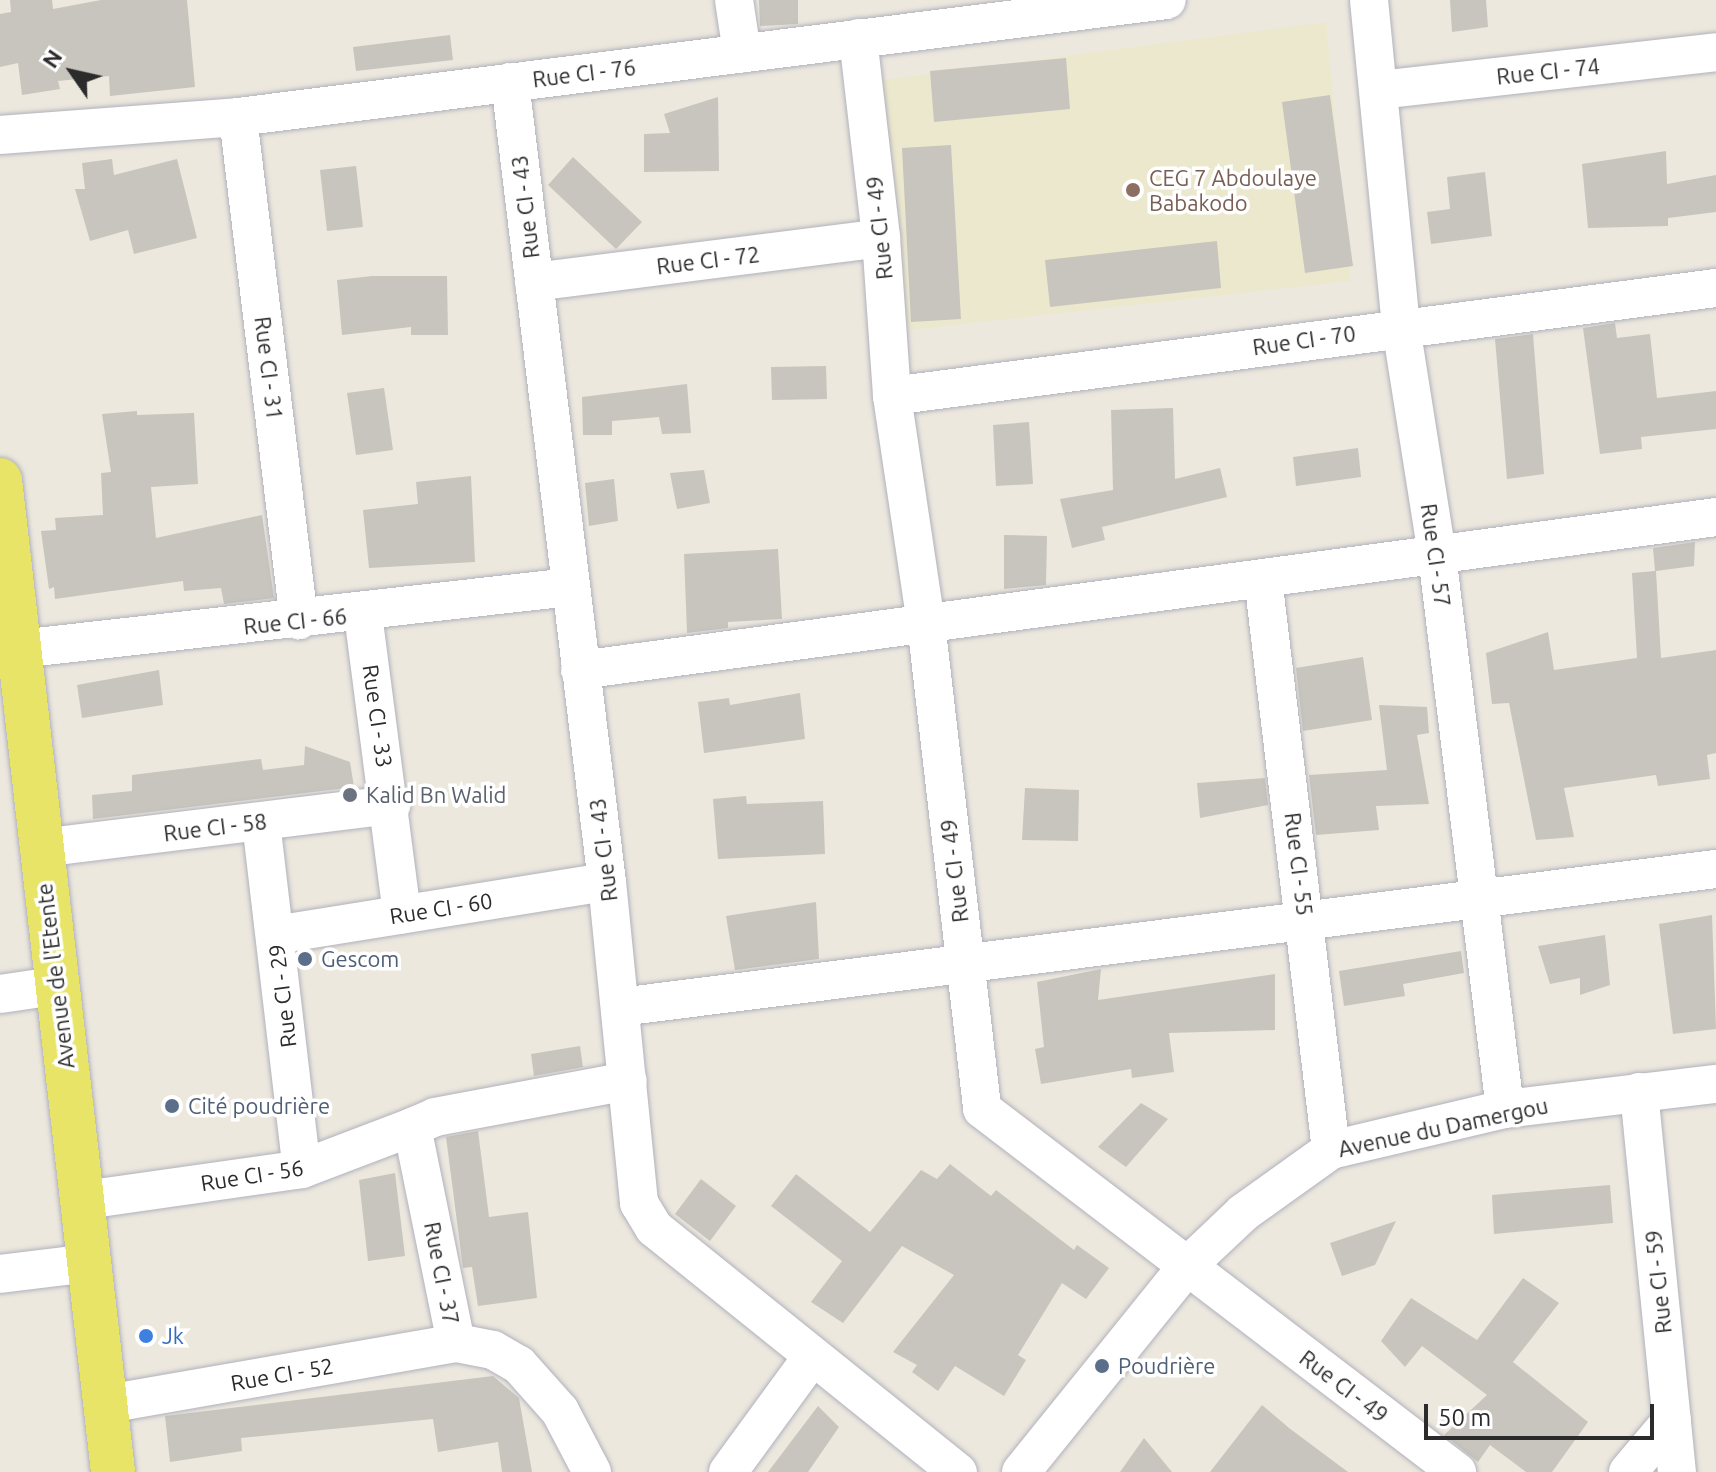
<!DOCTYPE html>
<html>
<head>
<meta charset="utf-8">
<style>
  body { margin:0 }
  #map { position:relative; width:1716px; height:1472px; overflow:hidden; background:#ece8de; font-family:Ubuntu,sans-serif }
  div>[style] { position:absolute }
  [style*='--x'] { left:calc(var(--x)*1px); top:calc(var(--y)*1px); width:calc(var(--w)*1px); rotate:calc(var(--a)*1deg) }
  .education>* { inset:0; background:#ece8ce }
  .building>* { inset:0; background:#c7c5bd }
  .roads { filter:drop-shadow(0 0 2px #b1b1bd) drop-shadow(0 0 2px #b1b1bd) }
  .minor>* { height:38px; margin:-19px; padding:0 19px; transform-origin:19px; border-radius:19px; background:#fff }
  .major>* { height:44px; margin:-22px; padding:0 22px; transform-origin:22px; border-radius:22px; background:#e7e467 }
  .dots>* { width:22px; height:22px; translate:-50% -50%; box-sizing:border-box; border:4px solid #fff; border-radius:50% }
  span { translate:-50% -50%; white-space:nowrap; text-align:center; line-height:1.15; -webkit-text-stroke:7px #fff; paint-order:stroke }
  .street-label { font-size:22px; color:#2b2b2b }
  .education-label { font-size:22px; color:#785e54 }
  .left { translate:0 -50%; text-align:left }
  .worship-label { font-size:22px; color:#5b616d }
  .service-label { font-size:22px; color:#4e5e75 }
  .shop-label { font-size:22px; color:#366cbe }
  .north { position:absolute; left:32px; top:32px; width:80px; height:80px; -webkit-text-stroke:6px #fff; paint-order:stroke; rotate:304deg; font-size:22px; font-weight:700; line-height:32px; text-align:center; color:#2b2b2b }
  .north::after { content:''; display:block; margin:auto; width:28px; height:36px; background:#2b2b2b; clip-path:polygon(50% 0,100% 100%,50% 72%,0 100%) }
  .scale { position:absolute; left:1424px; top:1404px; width:230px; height:36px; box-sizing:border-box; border:4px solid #2b2b2b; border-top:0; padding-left:10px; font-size:24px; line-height:28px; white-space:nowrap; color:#2b2b2b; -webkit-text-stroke:6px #fff; paint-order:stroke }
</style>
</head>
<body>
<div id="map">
  <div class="education">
    <div style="clip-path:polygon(1326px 22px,1350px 281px,908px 330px,875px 81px)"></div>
  </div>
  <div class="building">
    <div style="clip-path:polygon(10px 0,52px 0,53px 9px,101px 0,187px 0,195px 87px,110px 96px,109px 76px,58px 81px,60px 89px,22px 95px,18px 63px,0 67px,0 14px,11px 12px)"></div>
    <div style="clip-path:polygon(759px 0,798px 0,798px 24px,760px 26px)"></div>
    <div style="clip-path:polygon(1450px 0,1486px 0,1488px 27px,1452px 32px)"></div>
    <div style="clip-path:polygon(450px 35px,453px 60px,356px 71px,353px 47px)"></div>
    <div style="clip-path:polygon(1066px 58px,1070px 109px,934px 122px,930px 71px)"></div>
    <div style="clip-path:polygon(1330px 95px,1353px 266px,1305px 273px,1282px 102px)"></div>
    <div style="clip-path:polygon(718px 97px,719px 171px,644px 172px,644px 134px,670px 133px,664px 114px)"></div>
    <div style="clip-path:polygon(951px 145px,961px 319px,911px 322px,902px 148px)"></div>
    <div style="clip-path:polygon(1666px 151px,1667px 184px,1716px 175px,1716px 212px,1668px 218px,1668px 226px,1588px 228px,1582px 164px)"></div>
    <div style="clip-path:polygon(573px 157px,642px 222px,616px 249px,548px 185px)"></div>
    <div style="clip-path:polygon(112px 159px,114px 175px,177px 159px,197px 238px,134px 254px,128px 230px,90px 241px,75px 189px,85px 189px,82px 163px)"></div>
    <div style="clip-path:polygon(356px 166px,363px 227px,327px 231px,320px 170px)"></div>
    <div style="clip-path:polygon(1485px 172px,1492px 236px,1431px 244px,1427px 212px,1450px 209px,1447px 177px)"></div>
    <div style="clip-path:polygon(1217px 241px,1221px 288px,1050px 307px,1045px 260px)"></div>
    <div style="clip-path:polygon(372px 276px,447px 276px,448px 335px,411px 335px,411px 327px,342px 335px,337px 280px)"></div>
    <div style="clip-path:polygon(1615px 323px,1617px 338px,1650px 334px,1657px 398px,1716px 391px,1716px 429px,1641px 437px,1642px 449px,1600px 454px,1583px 328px)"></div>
    <div style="clip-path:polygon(1533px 334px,1544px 474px,1507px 479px,1495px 339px)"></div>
    <div style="clip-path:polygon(826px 366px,827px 399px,772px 400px,771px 367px)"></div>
    <div style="clip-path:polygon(687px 384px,691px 433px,662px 434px,659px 417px,612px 421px,612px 435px,583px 435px,582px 397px)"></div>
    <div style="clip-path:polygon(384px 388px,393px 450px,356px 455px,347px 393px)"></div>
    <div style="clip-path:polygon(1173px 408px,1175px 479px,1220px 468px,1227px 497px,1102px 527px,1105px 540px,1072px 548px,1060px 499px,1113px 490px,1111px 410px)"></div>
    <div style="clip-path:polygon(137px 411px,137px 415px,194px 413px,198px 484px,151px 487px,156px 538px,262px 515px,274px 598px,224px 604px,221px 588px,184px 591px,183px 581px,55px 599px,54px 587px,49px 589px,41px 531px,56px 530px,55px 518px,103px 515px,101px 473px,111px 472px,102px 414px)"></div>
    <div style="clip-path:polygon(1029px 422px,1033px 484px,996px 486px,993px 425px)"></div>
    <div style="clip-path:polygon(1358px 448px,1361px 477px,1296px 486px,1293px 457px)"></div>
    <div style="clip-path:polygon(704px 470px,710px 503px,677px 509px,670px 473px)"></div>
    <div style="clip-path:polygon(471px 476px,475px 562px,369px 568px,363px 510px,418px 504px,416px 482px)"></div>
    <div style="clip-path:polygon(614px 479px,618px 521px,589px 526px,585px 483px)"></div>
    <div style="clip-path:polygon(1004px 535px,1047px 536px,1046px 585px,1004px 589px)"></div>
    <div style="clip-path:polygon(1695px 542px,1694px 566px,1656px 571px,1661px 658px,1716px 650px,1716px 753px,1707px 755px,1710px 779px,1658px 786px,1656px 775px,1564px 788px,1574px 837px,1536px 840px,1509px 703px,1492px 704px,1486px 653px,1548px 632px,1554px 670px,1637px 658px,1632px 573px,1655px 571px,1653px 548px)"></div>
    <div style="clip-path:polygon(778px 549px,782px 619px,728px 622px,728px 628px,687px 633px,684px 554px)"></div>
    <div style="clip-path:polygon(1363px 657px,1372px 720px,1303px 731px,1296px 668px)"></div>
    <div style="clip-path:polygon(159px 670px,163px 705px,82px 718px,77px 685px)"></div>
    <div style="clip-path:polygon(800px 693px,805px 739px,704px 753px,698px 702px,729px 698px,730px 705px)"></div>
    <div style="clip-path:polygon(1379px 705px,1427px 707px,1429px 733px,1417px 735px,1429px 804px,1376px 806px,1379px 830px,1316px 835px,1309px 775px,1387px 770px)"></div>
    <div style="clip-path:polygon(305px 746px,350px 762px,354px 787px,93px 819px,92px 795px,132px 791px,132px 775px,261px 759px,263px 770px,304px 765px)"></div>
    <div style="clip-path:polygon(1265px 778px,1268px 805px,1200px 818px,1197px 783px)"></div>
    <div style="clip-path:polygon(1025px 788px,1079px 790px,1078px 841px,1022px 840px)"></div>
    <div style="clip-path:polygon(746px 796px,747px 804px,823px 801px,825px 854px,718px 859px,713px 799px)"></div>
    <div style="clip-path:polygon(816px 902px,819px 959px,735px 970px,726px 916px)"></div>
    <div style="clip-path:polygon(1712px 915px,1716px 1029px,1673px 1034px,1659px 924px)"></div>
    <div style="clip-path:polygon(1605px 935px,1610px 985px,1580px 995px,1580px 978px,1550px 984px,1538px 946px)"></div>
    <div style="clip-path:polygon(1461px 951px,1464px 973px,1403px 984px,1405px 996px,1344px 1006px,1339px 971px)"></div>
    <div style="clip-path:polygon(1101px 969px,1098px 1000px,1275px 974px,1275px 1030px,1169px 1033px,1174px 1072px,1132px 1078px,1131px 1069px,1041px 1084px,1035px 1049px,1044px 1047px,1037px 982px)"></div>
    <div style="clip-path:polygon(580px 1046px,583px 1067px,534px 1076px,531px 1054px)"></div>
    <div style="clip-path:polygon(1141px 1103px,1168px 1119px,1126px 1167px,1098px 1147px)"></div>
    <div style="clip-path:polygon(478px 1131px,489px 1217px,528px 1212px,537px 1298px,478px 1306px,472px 1267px,463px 1268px,446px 1137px)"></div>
    <div style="clip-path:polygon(950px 1164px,991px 1196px,996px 1190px,1074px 1250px,1077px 1245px,1109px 1268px,1086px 1299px,1062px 1283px,1018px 1355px,1026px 1360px,1004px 1396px,955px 1366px,938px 1391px,912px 1372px,917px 1365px,893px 1352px,954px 1275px,902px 1246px,843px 1323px,811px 1302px,842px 1261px,771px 1206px,796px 1174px,870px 1232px,921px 1170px,937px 1179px)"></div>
    <div style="clip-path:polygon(395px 1173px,405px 1256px,368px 1261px,359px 1180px)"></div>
    <div style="clip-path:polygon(701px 1179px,736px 1206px,710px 1241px,675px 1214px)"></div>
    <div style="clip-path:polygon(1610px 1185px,1613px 1223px,1494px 1234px,1492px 1195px)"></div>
    <div style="clip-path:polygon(1396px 1221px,1375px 1265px,1342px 1276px,1330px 1243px)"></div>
    <div style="clip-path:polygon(1523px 1278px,1559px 1303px,1513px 1362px,1588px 1422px,1552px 1472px,1526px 1472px,1490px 1445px,1478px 1462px,1444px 1435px,1487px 1395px,1422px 1346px,1405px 1367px,1381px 1341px,1411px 1298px,1477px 1340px)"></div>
    <div style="clip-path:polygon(493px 1376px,519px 1398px,532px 1472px,502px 1472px,498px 1442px,438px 1452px,433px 1419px,241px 1438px,242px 1451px,170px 1462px,165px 1416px)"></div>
    <div style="clip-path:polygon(1262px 1405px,1289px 1428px,1348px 1472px,1210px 1472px)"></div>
    <div style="clip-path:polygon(818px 1406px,839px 1427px,808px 1472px,768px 1472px)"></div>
    <div style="clip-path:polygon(1144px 1438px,1172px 1472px,1120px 1472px)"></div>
  </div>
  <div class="roads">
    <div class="minor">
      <div style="--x:734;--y:0;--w:54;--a:81.4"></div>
      <div style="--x:1369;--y:0;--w:329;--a:84.4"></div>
      <div style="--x:1401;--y:327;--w:231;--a:81"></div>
      <div style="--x:1437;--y:555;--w:558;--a:83"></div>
      <div style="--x:858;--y:38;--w:201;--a:83.4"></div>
      <div style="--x:881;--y:238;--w:158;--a:86"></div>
      <div style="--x:892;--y:396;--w:230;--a:81.5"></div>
      <div style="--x:926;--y:623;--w:489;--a:83.4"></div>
      <div style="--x:982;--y:1109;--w:598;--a:37.39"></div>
      <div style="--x:510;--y:82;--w:806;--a:83.09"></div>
      <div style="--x:607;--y:882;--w:323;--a:84.3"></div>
      <div style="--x:639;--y:1203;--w:29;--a:59"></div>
      <div style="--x:654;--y:1228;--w:390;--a:38.8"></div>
      <div style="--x:1379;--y:90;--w:339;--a:-6.4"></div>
      <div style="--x:238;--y:117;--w:507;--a:83.09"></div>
      <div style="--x:0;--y:135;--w:239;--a:-4.3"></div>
      <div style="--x:238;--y:117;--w:936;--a:-7.18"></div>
      <div style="--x:534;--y:282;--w:350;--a:-7.2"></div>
      <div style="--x:892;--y:396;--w:831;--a:-7.47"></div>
      <div style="--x:1263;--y:578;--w:576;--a:83.22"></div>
      <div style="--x:363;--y:614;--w:303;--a:82.6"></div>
      <div style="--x:19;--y:649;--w:554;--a:-6.42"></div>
      <div style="--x:580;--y:670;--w:1146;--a:-7.67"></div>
      <div style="--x:261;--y:822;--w:349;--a:83.3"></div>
      <div style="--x:40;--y:848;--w:354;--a:-7"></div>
      <div style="--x:275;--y:935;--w:336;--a:-9.1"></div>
      <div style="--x:0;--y:994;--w:56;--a:-8.3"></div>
      <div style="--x:620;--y:1007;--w:1105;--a:-7.18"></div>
      <div style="--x:1639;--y:1092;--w:382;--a:84.3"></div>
      <div style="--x:85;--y:1200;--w:219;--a:-8.1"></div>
      <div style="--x:302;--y:1169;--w:118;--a:-20.9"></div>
      <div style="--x:0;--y:1274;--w:91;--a:-7"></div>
      <div style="--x:107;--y:1404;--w:354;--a:-9.9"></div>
      <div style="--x:592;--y:1472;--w:69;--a:-117.7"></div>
      <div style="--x:560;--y:1411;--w:62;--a:-131.7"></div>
      <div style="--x:519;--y:1365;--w:30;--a:-150"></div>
      <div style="--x:493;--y:1350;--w:38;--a:-169"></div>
      <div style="--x:456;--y:1343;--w:220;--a:-101.5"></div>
      <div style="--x:412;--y:1127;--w:25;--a:-23"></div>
      <div style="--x:435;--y:1117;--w:196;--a:-10.6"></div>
      <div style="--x:728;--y:1472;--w:141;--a:-53.9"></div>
      <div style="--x:1021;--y:1472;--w:265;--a:-51.1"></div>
      <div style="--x:1187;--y:1266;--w:77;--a:-43.4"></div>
      <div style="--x:1243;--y:1213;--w:108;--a:-35.6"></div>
      <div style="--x:1331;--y:1150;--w:179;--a:-13.3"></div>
      <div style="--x:1505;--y:1109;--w:212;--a:-6.8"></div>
      <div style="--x:1628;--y:1472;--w:68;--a:-49.8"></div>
    </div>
    <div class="major">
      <div style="--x:0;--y:480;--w:998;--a:83.5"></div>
    </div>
  </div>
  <div class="dots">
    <div style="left:1133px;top:190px;background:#8d6e63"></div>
    <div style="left:350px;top:795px;background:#6b7280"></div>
    <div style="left:305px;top:959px;background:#5c6f8a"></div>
    <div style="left:172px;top:1106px;background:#5c6f8a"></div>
    <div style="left:146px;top:1336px;background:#3f7fe0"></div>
    <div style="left:1102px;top:1366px;background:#5c6f8a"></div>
  </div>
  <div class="street-label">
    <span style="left:1548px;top:71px;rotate:-6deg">Rue CI - 74</span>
    <span style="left:584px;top:73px;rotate:-7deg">Rue CI - 76</span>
    <span style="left:525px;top:207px;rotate:-97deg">Rue CI - 43</span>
    <span style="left:879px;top:228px;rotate:-96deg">Rue CI - 49</span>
    <span style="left:708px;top:260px;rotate:-7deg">Rue CI - 72</span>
    <span style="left:1304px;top:340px;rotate:-8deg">Rue CI - 70</span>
    <span style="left:269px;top:368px;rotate:83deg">Rue CI - 31</span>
    <span style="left:1436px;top:555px;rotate:82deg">Rue CI - 57</span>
    <span style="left:295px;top:621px;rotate:-6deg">Rue CI - 66</span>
    <span style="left:378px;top:716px;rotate:82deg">Rue CI - 33</span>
    <span style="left:215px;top:827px;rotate:-7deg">Rue CI - 58</span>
    <span style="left:603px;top:850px;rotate:-97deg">Rue CI - 43</span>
    <span style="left:1299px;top:864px;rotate:83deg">Rue CI - 55</span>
    <span style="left:954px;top:871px;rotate:-97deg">Rue CI - 49</span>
    <span style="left:441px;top:908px;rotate:-9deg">Rue CI - 60</span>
    <span style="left:55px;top:976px;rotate:-97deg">Avenue de l'Etente</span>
    <span style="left:282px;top:996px;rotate:-97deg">Rue CI - 29</span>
    <span style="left:1443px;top:1127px;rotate:-12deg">Avenue du Damergou</span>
    <span style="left:252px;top:1175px;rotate:-9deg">Rue CI - 56</span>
    <span style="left:442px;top:1273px;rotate:79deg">Rue CI - 37</span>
    <span style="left:1658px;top:1282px;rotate:-96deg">Rue CI - 59</span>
    <span style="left:282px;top:1374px;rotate:-10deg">Rue CI - 52</span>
    <span style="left:1344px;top:1386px;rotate:37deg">Rue CI - 49</span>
  </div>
  <div class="education-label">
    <span class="left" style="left:1149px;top:190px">CEG 7 Abdoulaye<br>Babakodo</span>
  </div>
  <div class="worship-label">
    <span class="left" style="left:366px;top:795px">Kalid Bn Walid</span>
  </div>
  <div class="service-label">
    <span class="left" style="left:321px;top:959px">Gescom</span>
    <span class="left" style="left:188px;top:1106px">Cité poudrière</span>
    <span class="left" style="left:1118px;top:1366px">Poudrière</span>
  </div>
  <div class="shop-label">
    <span class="left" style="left:162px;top:1336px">Jk</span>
  </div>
  <div class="north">N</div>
  <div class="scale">50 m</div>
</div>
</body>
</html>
